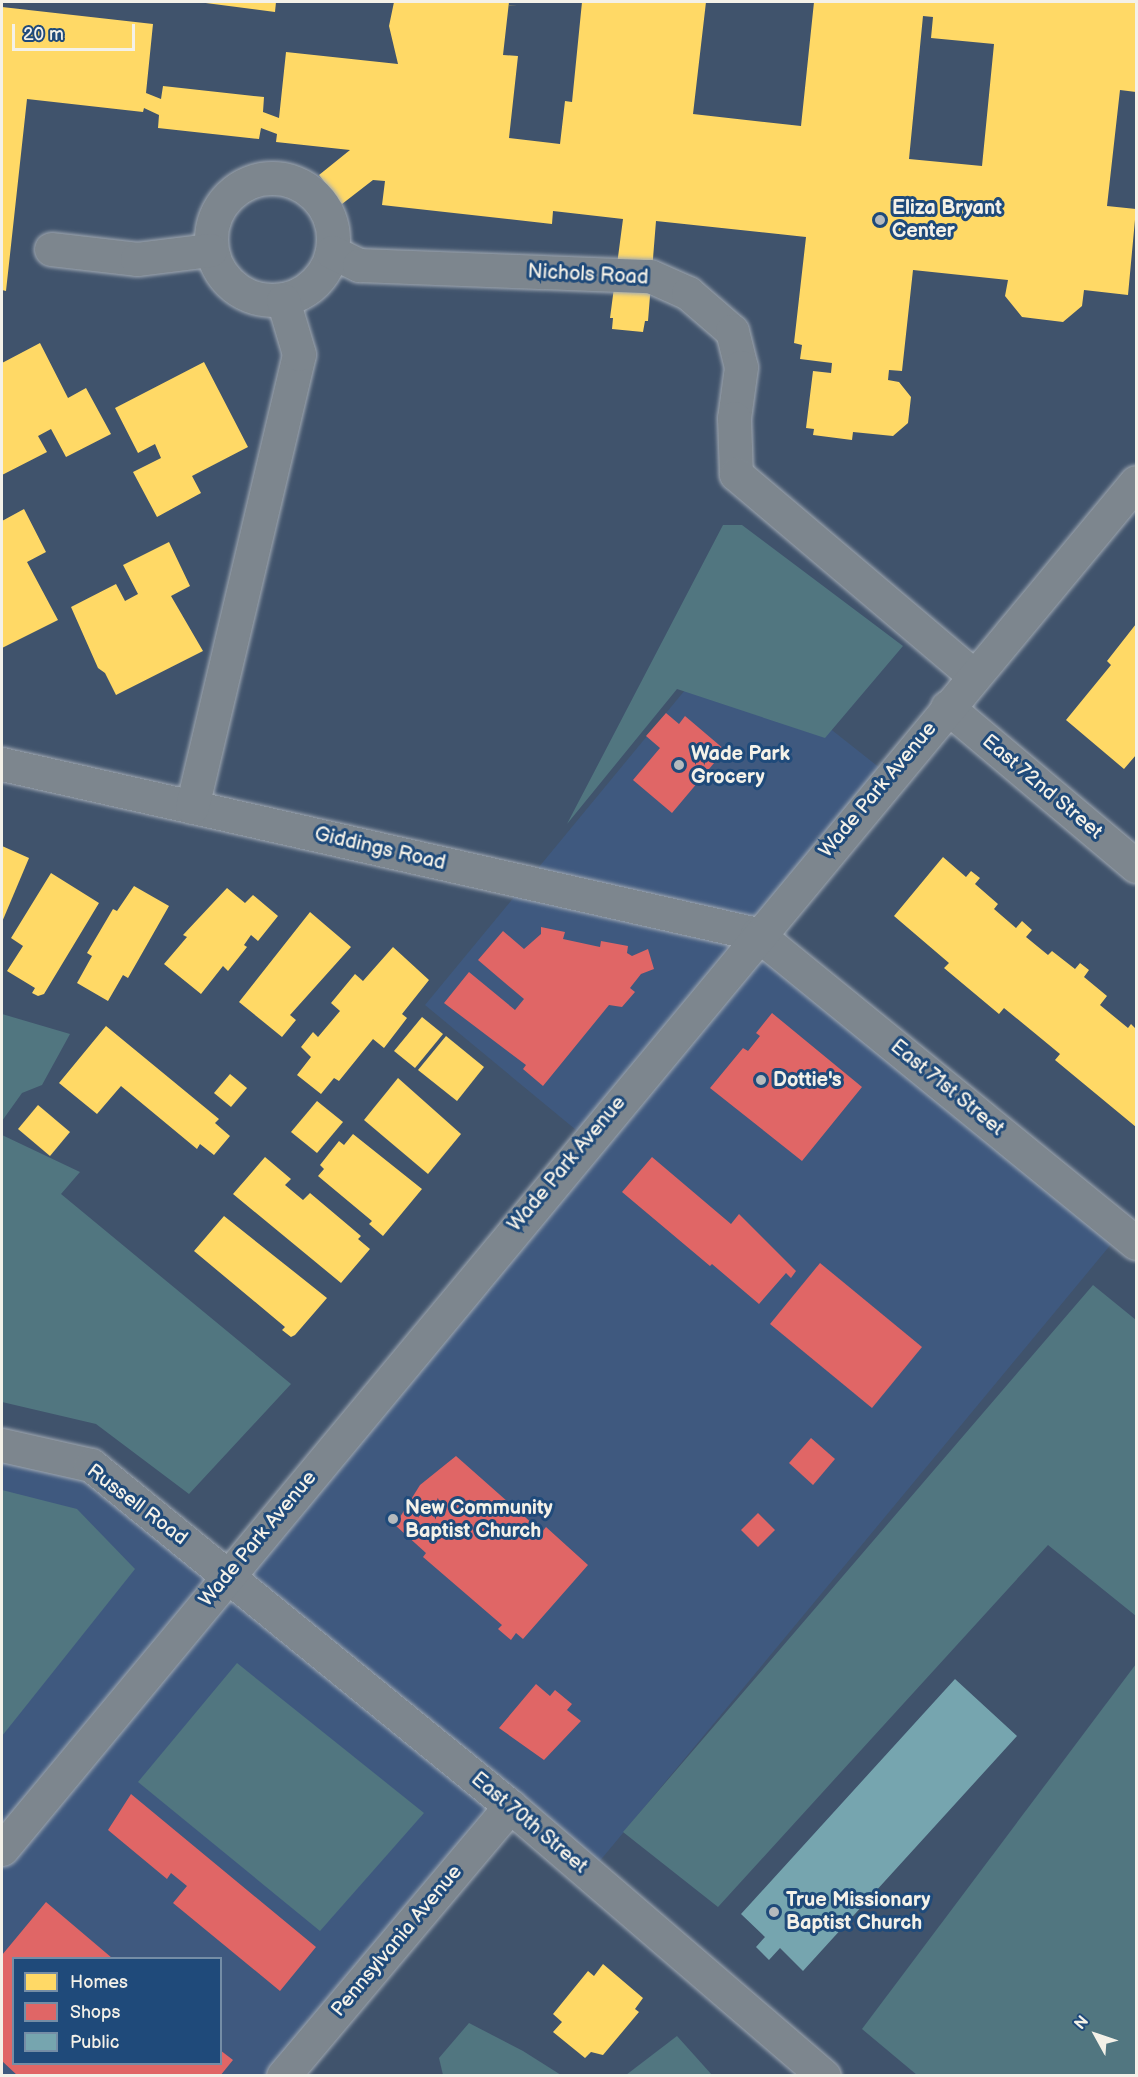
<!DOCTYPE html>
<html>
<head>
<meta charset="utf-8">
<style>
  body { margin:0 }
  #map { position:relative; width:1138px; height:2077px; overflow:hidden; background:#40536c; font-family:"Balsamiq Sans",sans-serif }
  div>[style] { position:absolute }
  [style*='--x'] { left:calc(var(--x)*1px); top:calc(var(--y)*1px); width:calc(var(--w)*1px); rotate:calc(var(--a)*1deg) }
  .built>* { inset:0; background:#3f597f }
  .green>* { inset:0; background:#517680 }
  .homes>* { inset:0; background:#ffd966 }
  .shops>* { inset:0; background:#e06666 }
  .public>* { inset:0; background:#76a5af }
  .roads { filter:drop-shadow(0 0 2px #a1a9b2) drop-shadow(0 0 2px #a1a9b2) }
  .minor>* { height:33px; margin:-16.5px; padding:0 16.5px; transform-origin:16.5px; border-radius:16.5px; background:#7d868e }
  .minor>.ring { margin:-16.5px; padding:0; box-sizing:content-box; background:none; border:33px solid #7d868e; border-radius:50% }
  .tertiary>* { height:33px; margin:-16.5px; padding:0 16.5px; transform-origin:16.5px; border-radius:16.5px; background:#7d868e }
  .dots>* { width:16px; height:16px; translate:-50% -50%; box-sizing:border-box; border:3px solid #1f4a7a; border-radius:50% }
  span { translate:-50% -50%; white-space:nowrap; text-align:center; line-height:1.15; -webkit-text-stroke:6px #1f4a7a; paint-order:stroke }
  .poi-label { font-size:20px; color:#f4f1e8; font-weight:700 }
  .left { translate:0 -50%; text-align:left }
  .street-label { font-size:20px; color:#f4f1e8 }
  .frame { position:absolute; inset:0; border:3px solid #f4f1e8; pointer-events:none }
  .legend { position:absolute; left:12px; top:1957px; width:210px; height:108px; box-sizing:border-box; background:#1f4a7a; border:2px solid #748da6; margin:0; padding:8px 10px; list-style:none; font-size:18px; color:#f4f1e8 }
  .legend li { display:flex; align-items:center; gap:12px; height:30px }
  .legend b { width:30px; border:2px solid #748da6 }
  .north { position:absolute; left:1066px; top:2005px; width:60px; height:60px; -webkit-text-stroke:4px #1f4a7a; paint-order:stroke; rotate:310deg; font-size:16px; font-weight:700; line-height:24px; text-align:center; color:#f4f1e8 }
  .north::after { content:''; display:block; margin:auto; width:21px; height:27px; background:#f4f1e8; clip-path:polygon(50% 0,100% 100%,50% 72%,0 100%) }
  .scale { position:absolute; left:12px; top:24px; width:123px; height:27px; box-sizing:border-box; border:3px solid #f4f1e8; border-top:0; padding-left:8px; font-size:18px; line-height:21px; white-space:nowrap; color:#f4f1e8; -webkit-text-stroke:4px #1f4a7a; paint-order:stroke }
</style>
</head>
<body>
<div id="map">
  <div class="built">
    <div style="clip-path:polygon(evenodd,723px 644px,890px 776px,758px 933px,1122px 1231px,589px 1874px,510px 1806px,283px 2075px,2px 2076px,2px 1445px,91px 1465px,227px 1576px,587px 1139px,425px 1005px,723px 644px,14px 1958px,220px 1958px,220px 2064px,14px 2064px,14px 1958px)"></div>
  </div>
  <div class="green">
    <div style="clip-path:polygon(723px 525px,742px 525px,903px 646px,825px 738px,677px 689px,567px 824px)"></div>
    <div style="clip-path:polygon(2px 1014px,70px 1034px,42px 1085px,22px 1093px,2px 1121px)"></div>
    <div style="clip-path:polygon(2px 1135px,80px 1172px,61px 1194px,291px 1384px,189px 1494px,96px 1424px,2px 1402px)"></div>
    <div style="clip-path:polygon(1093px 1285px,1136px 1320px,1136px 1616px,1048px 1545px,718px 1907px,623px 1832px)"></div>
    <div style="clip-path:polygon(2px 1490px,77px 1509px,135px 1569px,2px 1736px)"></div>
    <div style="clip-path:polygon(237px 1663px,424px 1813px,320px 1931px,138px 1782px)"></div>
    <div style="clip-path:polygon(1136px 1664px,1136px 2075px,917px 2075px,862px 2029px)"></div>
    <div style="clip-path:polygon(469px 2023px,523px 2051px,561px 2075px,443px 2075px,439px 2058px)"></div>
    <div style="clip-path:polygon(677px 2036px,712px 2075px,626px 2075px)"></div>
  </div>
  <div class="homes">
    <div style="clip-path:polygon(198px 2px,276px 2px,275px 12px)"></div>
    <div style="clip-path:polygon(evenodd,394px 2px,509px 2px,503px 55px,518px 56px,509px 138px,560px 144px,565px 101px,572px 102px,582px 2px,706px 2px,693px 114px,801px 126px,814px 2px,1136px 2px,1136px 92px,1120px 90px,1107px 206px,1136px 209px,1128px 295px,1084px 290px,1082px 306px,1063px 322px,1022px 317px,1005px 296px,1008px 280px,913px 270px,902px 371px,889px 370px,888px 380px,899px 382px,911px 397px,908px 423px,893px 436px,853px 432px,852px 440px,813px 435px,814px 429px,806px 428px,813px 371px,831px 373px,832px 363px,800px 359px,802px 345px,794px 343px,806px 237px,656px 221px,648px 321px,645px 321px,643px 332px,612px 329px,613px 318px,610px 318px,623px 219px,553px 211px,552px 224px,382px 205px,385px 181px,373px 180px,342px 204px,319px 175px,350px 150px,276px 142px,277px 134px,261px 128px,259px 139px,158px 128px,159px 115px,144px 108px,143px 112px,27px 99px,6px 291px,2px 290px,2px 7px,153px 24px,146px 93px,161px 99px,163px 86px,264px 97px,263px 112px,279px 118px,286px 52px,398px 64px,389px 26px,394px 2px,923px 16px,933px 17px,931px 38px,994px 44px,982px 166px,909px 159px,923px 16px)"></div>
    <div style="clip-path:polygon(40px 343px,68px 398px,86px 388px,111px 434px,66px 457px,51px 429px,38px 436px,47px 452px,2px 475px,2px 363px)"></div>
    <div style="clip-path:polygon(204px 362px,248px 447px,192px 476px,201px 493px,157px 517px,133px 472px,161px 458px,155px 444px,138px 453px,115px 408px)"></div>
    <div style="clip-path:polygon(24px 509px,46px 552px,27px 562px,58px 620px,2px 648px,2px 521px)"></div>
    <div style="clip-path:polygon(169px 542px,190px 586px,171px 596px,203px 651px,116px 695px,105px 673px,98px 668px,71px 607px,116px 584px,125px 601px,138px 594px,123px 565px)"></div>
    <div style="clip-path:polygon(1136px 624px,1136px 755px,1124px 769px,1066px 720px,1111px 665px,1107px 661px)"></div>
    <div style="clip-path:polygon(2px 846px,29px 858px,2px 922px)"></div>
    <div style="clip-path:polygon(943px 857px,966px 877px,971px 871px,980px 878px,975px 884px,998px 904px,994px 909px,1016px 928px,1022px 921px,1032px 930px,1026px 937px,1048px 955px,1052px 951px,1075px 969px,1080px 963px,1089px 970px,1084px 977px,1107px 996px,1100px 1005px,1128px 1028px,1131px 1024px,1136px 1029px,1136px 1127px,1055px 1060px,1060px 1054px,1004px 1008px,999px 1014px,944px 968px,949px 963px,894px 916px)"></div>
    <div style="clip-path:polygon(51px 873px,99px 903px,44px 994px,38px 996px,32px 993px,35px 988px,7px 971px,23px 946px,11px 938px)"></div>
    <div style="clip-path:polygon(134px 886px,169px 906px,128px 978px,123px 975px,108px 1001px,77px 983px,92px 956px,87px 953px,113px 909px,117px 911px)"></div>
    <div style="clip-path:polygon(227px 888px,245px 903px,253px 895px,278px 916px,258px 941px,251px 935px,244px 945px,247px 947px,228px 971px,223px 966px,201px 994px,164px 964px,187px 937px,183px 935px)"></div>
    <div style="clip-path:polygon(310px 912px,351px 947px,290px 1015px,296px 1020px,282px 1037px,239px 1002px)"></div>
    <div style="clip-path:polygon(393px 947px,429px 980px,402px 1014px,407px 1018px,384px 1048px,373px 1039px,339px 1081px,334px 1078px,321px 1094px,297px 1075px,311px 1057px,301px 1047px,313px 1032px,318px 1037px,340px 1011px,331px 1003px,355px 974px,363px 981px)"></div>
    <div style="clip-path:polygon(422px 1017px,443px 1034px,415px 1068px,394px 1051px)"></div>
    <div style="clip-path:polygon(106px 1026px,219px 1119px,215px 1123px,230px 1136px,214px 1155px,200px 1144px,197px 1149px,121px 1086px,97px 1114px,59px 1083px)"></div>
    <div style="clip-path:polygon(446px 1036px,484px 1067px,457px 1101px,418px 1070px)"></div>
    <div style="clip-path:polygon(230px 1074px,247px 1088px,231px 1107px,214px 1093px)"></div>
    <div style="clip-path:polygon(398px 1078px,461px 1134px,428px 1174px,364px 1120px)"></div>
    <div style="clip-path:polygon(317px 1101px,343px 1122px,317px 1153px,291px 1132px)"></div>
    <div style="clip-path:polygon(38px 1105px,70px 1132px,50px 1156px,18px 1129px)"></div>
    <div style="clip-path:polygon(353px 1134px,422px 1189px,383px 1236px,369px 1224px,372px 1221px,318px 1176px,324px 1169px,320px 1165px,339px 1141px,344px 1145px)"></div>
    <div style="clip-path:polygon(265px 1157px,291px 1179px,285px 1185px,303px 1200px,310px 1193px,361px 1236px,358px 1239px,370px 1249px,341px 1283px,233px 1194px)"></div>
    <div style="clip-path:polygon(224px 1216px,327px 1298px,295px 1335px,291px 1337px,282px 1330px,285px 1327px,194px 1251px)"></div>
    <div style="clip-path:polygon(603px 1964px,643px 1998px,635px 2009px,639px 2012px,603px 2055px,591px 2052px,585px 2058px,553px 2032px,562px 2022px,553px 2014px,588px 1971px,594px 1976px)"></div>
  </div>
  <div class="shops">
    <div style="clip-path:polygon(666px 713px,679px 724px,685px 716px,725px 750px,672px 813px,633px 780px,660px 748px,646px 736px)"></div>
    <div style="clip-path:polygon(541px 927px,565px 932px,563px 939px,600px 947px,601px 941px,628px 946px,627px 953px,632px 956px,648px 949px,654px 969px,641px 974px,630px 988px,635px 992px,622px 1007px,609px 1005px,543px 1086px,523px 1069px,526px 1065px,444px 1003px,469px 972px,515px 1010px,524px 999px,478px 960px,503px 931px,524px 949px,541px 934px)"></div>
    <div style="clip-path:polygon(772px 1013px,862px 1087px,802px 1161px,710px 1088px,743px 1048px,748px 1051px,760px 1036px,756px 1033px)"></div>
    <div style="clip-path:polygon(652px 1157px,731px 1224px,739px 1214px,796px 1271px,791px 1278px,786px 1273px,759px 1304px,712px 1264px,710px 1266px,622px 1192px)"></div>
    <div style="clip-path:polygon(820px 1263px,922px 1347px,872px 1408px,770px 1324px)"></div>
    <div style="clip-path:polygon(811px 1438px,835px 1459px,813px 1485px,789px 1463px)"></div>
    <div style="clip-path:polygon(456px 1456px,542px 1532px,546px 1527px,588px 1565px,523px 1639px,516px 1633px,511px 1640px,498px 1629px,502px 1625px,423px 1557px,426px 1553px,395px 1525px,420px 1485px)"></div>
    <div style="clip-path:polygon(758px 1513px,775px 1530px,758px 1547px,741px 1530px)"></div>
    <div style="clip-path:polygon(536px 1684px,550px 1696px,555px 1690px,572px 1704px,567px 1710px,581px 1721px,544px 1760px,499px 1728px)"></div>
    <div style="clip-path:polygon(131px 1794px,316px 1947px,280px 1991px,173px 1903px,187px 1886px,171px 1873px,167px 1879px,108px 1830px)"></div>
    <div style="clip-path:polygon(46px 1902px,112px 1958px,14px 1958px,14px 2064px,220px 2064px,220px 2050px,233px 2060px,220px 2076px,18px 2076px,2px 2061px,2px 1955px)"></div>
  </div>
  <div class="public">
    <div style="clip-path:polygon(955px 1679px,1017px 1736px,803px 1971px,780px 1948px,769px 1960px,756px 1947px,765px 1937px,741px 1914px)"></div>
  </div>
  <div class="roads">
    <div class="minor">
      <div class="ring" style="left:211px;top:178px;width:89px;height:89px"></div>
      <div style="--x:51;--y:249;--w:87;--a:6.6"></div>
      <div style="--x:137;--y:259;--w:74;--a:-7"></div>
      <div style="--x:332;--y:252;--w:30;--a:26"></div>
      <div style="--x:359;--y:265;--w:291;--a:2.2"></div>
      <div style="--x:650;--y:276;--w:42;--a:24.1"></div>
      <div style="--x:688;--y:293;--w:58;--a:40.8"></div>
      <div style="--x:732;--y:331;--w:37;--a:76"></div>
      <div style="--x:741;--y:367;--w:51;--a:97.8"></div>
      <div style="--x:734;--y:418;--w:56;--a:88"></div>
      <div style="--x:736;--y:474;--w:312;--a:40.3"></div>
      <div style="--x:947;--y:707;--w:247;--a:40.1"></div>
      <div style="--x:2;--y:764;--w:774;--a:12.69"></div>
      <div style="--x:192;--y:807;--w:465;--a:-76.7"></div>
      <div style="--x:299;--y:354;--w:56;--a:-106.5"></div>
      <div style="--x:2;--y:1445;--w:91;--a:12.7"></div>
      <div style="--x:91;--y:1465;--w:540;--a:39.14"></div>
      <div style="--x:510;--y:1806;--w:414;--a:40.7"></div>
      <div style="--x:283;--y:2076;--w:353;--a:-49.9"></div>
    </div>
    <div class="tertiary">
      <div style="--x:757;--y:934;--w:489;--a:39.2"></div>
      <div style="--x:2;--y:1849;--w:1776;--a:-50.32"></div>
    </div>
  </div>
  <div class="dots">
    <div style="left:880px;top:220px;background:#b5babd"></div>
    <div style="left:679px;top:765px;background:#b5babd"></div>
    <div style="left:761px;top:1080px;background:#b5babd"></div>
    <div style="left:393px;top:1519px;background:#b5babd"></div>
    <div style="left:774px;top:1912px;background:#b5babd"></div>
  </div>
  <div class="poi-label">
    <span class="left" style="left:892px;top:220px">Eliza Bryant<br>Center</span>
    <span class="left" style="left:691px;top:766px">Wade Park<br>Grocery</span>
    <span class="left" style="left:773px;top:1080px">Dottie's</span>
    <span class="left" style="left:405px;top:1520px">New Community<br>Baptist Church</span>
    <span class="left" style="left:786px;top:1912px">True Missionary<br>Baptist Church</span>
  </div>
  <div class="street-label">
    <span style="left:588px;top:275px;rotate:3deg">Nichols Road</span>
    <span style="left:1042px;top:787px;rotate:40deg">East 72nd Street</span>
    <span style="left:878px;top:790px;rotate:-50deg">Wade Park Avenue</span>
    <span style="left:380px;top:849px;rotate:13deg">Giddings Road</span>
    <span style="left:947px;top:1088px;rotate:39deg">East 71st Street</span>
    <span style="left:567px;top:1164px;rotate:-50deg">Wade Park Avenue</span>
    <span style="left:137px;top:1505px;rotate:37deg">Russell Road</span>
    <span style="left:258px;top:1539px;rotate:-50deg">Wade Park Avenue</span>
    <span style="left:529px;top:1823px;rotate:40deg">East 70th Street</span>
    <span style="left:397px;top:1941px;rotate:-50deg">Pennsylvania Avenue</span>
  </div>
  <div class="frame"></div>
  <ul class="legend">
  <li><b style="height:16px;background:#ffd966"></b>Homes</li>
  <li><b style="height:16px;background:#e06666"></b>Shops</li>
  <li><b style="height:16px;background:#76a5af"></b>Public</li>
  </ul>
  <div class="north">N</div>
  <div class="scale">20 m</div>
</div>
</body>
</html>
